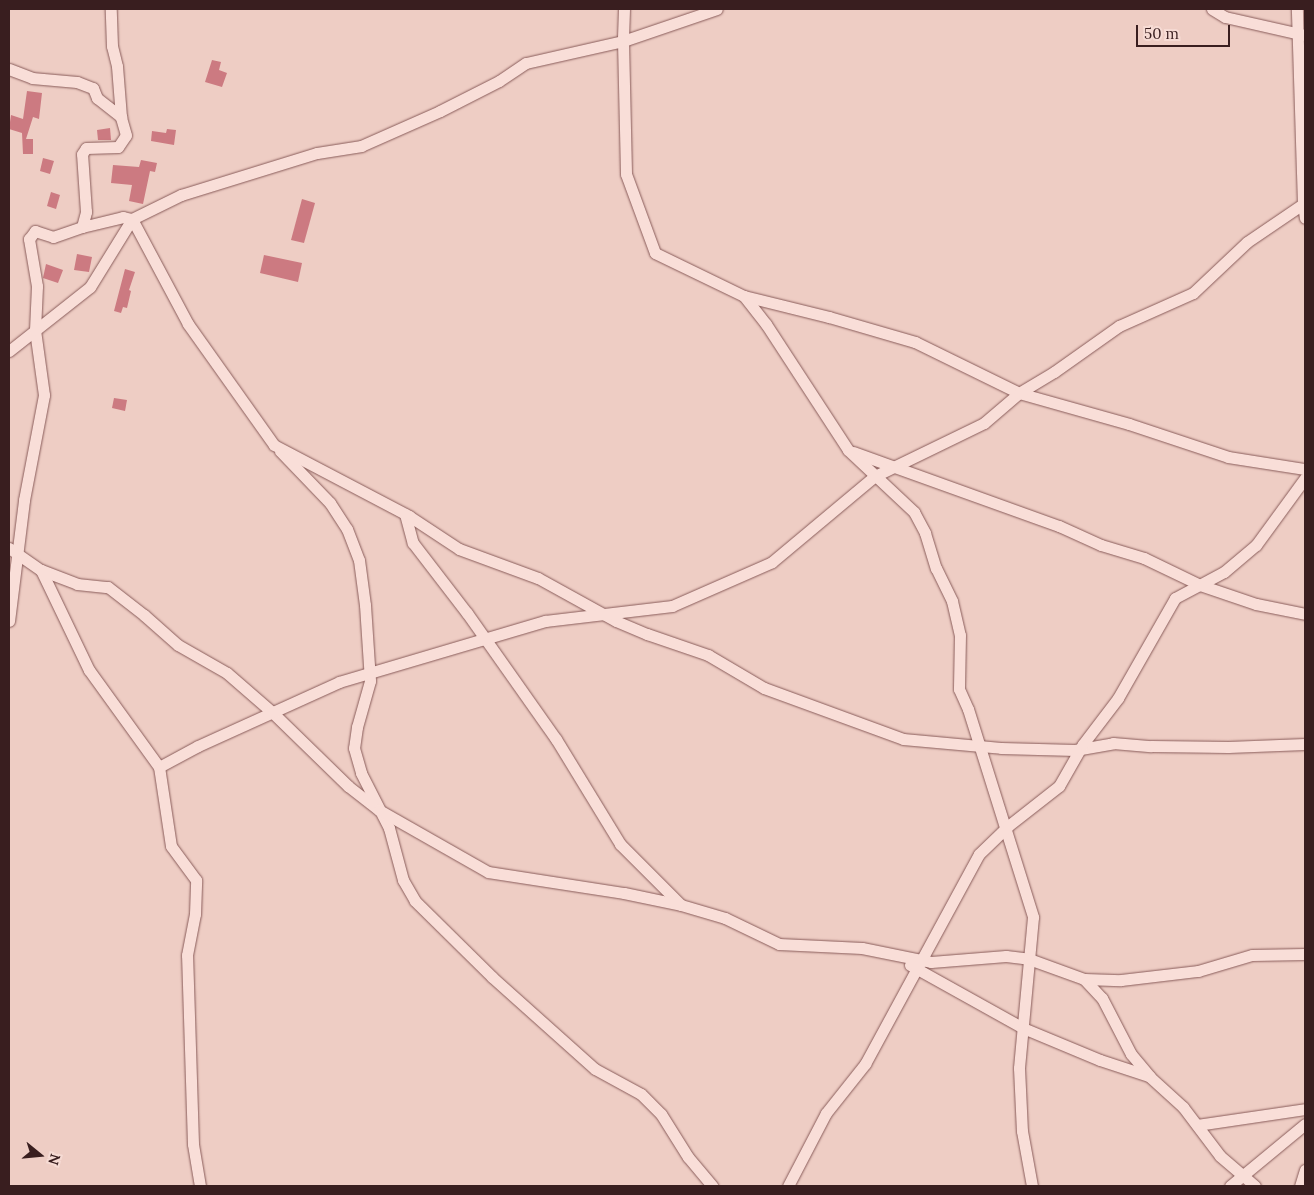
<!DOCTYPE html>
<html>
<head>
<meta charset="utf-8">
<style>
  body { margin:0 }
  #map { position:relative; width:1314px; height:1195px; overflow:hidden; background:#eecdc4; font-family:Lora,serif }
  div>[style] { position:absolute }
  [style*='--x'] { left:calc(var(--x)*1px); top:calc(var(--y)*1px); width:calc(var(--w)*1px); rotate:calc(var(--a)*1deg) }
  .building>* { inset:0; background:#cc7a81 }
  .roads { filter:drop-shadow(0 0 1px #895c5a) drop-shadow(0 0 1px #895c5a) }
  .street>* { height:11px; margin:-5.5px; padding:0 5.5px; transform-origin:5.5px; border-radius:5.5px; background:#f9ded8 }
  span { translate:-50% -50%; white-space:nowrap; text-align:center; line-height:1.15; -webkit-text-stroke:4px #f6dbd4; paint-order:stroke }
  .frame { position:absolute; inset:0; border:10px solid #391e1f; pointer-events:none }
  .north { position:absolute; left:15px; top:1130px; width:50px; height:50px; -webkit-text-stroke:4px #f6dbd4; paint-order:stroke; rotate:107deg; font-size:14px; font-weight:700; line-height:20px; text-align:center; color:#391e1f }
  .north::after { content:''; display:block; margin:auto; width:18px; height:22px; background:#391e1f; clip-path:polygon(50% 0,100% 100%,50% 72%,0 100%) }
  .scale { position:absolute; left:1136px; top:25px; width:94px; height:22px; box-sizing:border-box; border:2px solid #391e1f; border-top:0; padding-left:6px; font-size:15px; line-height:18px; white-space:nowrap; color:#391e1f; -webkit-text-stroke:4px #f6dbd4; paint-order:stroke }
</style>
</head>
<body>
<div id="map">
  <div class="building">
    <div style="clip-path:polygon(212px 60px,221px 62px,219px 70px,227px 73px,222px 87px,205px 82px)"></div>
    <div style="clip-path:polygon(27px 91px,42px 93px,39px 119px,33px 117px,26px 139px,33px 139px,33px 154px,23px 154px,22px 133px,9px 129px,11px 115px,23px 119px)"></div>
    <div style="clip-path:polygon(110px 128px,111px 140px,98px 140px,97px 130px)"></div>
    <div style="clip-path:polygon(167px 129px,176px 130px,174px 145px,151px 141px,152px 131px,166px 133px)"></div>
    <div style="clip-path:polygon(43px 158px,54px 161px,50px 174px,40px 171px)"></div>
    <div style="clip-path:polygon(141px 160px,157px 163px,155px 172px,150px 171px,143px 204px,129px 201px,132px 185px,111px 183px,113px 165px,139px 167px)"></div>
    <div style="clip-path:polygon(51px 192px,60px 195px,56px 209px,47px 206px)"></div>
    <div style="clip-path:polygon(302px 199px,315px 203px,304px 243px,291px 240px)"></div>
    <div style="clip-path:polygon(77px 254px,92px 257px,89px 272px,74px 270px)"></div>
    <div style="clip-path:polygon(264px 255px,302px 263px,298px 282px,260px 273px)"></div>
    <div style="clip-path:polygon(46px 264px,63px 270px,58px 283px,43px 278px)"></div>
    <div style="clip-path:polygon(125px 269px,135px 272px,129px 290px,131px 291px,127px 308px,123px 307px,121px 313px,114px 311px)"></div>
    <div style="clip-path:polygon(114px 398px,127px 400px,125px 411px,112px 408px)"></div>
  </div>
  <div class="roads">
    <div class="street">
      <div style="--x:624;--y:9;--w:32;--a:92"></div>
      <div style="--x:623;--y:41;--w:133;--a:88.7"></div>
      <div style="--x:626;--y:174;--w:84;--a:69.8"></div>
      <div style="--x:655;--y:253;--w:99;--a:25.8"></div>
      <div style="--x:744;--y:296;--w:88;--a:13.9"></div>
      <div style="--x:829;--y:317;--w:90;--a:16.2"></div>
      <div style="--x:915;--y:342;--w:116;--a:26.1"></div>
      <div style="--x:1019;--y:393;--w:114;--a:15.7"></div>
      <div style="--x:1129;--y:424;--w:104;--a:18.4"></div>
      <div style="--x:1228;--y:457;--w:78;--a:8.9"></div>
      <div style="--x:1212;--y:9;--w:15;--a:32"></div>
      <div style="--x:1225;--y:17;--w:82;--a:12.7"></div>
      <div style="--x:9;--y:69;--w:25;--a:21"></div>
      <div style="--x:32;--y:78;--w:45;--a:5.1"></div>
      <div style="--x:77;--y:82;--w:17;--a:21"></div>
      <div style="--x:93;--y:88;--w:11;--a:68"></div>
      <div style="--x:97;--y:98;--w:31;--a:38"></div>
      <div style="--x:1305;--y:203;--w:2;--a:153"></div>
      <div style="--x:1303;--y:204;--w:14;--a:82"></div>
      <div style="--x:82;--y:227;--w:42;--a:-13.7"></div>
      <div style="--x:123;--y:217;--w:9;--a:13"></div>
      <div style="--x:132;--y:219;--w:119;--a:61.9"></div>
      <div style="--x:188;--y:324;--w:148;--a:54.6"></div>
      <div style="--x:274;--y:445;--w:153;--a:27.7"></div>
      <div style="--x:409;--y:516;--w:60;--a:33.4"></div>
      <div style="--x:459;--y:549;--w:84;--a:20.2"></div>
      <div style="--x:538;--y:578;--w:89;--a:28.9"></div>
      <div style="--x:616;--y:621;--w:34;--a:23"></div>
      <div style="--x:647;--y:634;--w:65;--a:19"></div>
      <div style="--x:708;--y:655;--w:65;--a:30.5"></div>
      <div style="--x:764;--y:688;--w:148;--a:20.1"></div>
      <div style="--x:903;--y:739;--w:98;--a:5.2"></div>
      <div style="--x:1001;--y:748;--w:74;--a:1.5"></div>
      <div style="--x:1075;--y:750;--w:39;--a:-10"></div>
      <div style="--x:1113;--y:743;--w:38;--a:5"></div>
      <div style="--x:1151;--y:746;--w:77;--a:0.7"></div>
      <div style="--x:1228;--y:747;--w:77;--a:-2.2"></div>
      <div style="--x:744;--y:296;--w:36;--a:52"></div>
      <div style="--x:766;--y:324;--w:150;--a:56.9"></div>
      <div style="--x:848;--y:450;--w:91;--a:43.2"></div>
      <div style="--x:914;--y:512;--w:24;--a:62"></div>
      <div style="--x:925;--y:533;--w:37;--a:73"></div>
      <div style="--x:936;--y:568;--w:37;--a:64"></div>
      <div style="--x:952;--y:601;--w:35;--a:77"></div>
      <div style="--x:960;--y:635;--w:54;--a:91.1"></div>
      <div style="--x:959;--y:689;--w:22;--a:66"></div>
      <div style="--x:968;--y:709;--w:218;--a:72.6"></div>
      <div style="--x:1033;--y:917;--w:152;--a:95.3"></div>
      <div style="--x:1019;--y:1068;--w:63;--a:87.3"></div>
      <div style="--x:1022;--y:1131;--w:56;--a:79.7"></div>
      <div style="--x:9;--y:351;--w:103;--a:-38.3"></div>
      <div style="--x:90;--y:287;--w:80;--a:-58.3"></div>
      <div style="--x:132;--y:219;--w:55;--a:-26.1"></div>
      <div style="--x:181;--y:195;--w:142;--a:-17.2"></div>
      <div style="--x:317;--y:153;--w:45;--a:-9"></div>
      <div style="--x:361;--y:146;--w:86;--a:-23.9"></div>
      <div style="--x:440;--y:111;--w:66;--a:-27"></div>
      <div style="--x:499;--y:81;--w:32;--a:-34"></div>
      <div style="--x:526;--y:63;--w:99;--a:-12.8"></div>
      <div style="--x:623;--y:41;--w:99;--a:-18.8"></div>
      <div style="--x:280;--y:451;--w:72;--a:46.1"></div>
      <div style="--x:330;--y:503;--w:31;--a:57"></div>
      <div style="--x:347;--y:529;--w:33;--a:69"></div>
      <div style="--x:359;--y:560;--w:45;--a:82.4"></div>
      <div style="--x:365;--y:605;--w:76;--a:86.2"></div>
      <div style="--x:370;--y:681;--w:48;--a:105.8"></div>
      <div style="--x:357;--y:727;--w:21;--a:98"></div>
      <div style="--x:354;--y:748;--w:26;--a:74"></div>
      <div style="--x:361;--y:773;--w:62;--a:63"></div>
      <div style="--x:389;--y:828;--w:54;--a:74.9"></div>
      <div style="--x:403;--y:880;--w:24;--a:60"></div>
      <div style="--x:415;--y:901;--w:108;--a:44.6"></div>
      <div style="--x:492;--y:977;--w:138;--a:41.8"></div>
      <div style="--x:595;--y:1069;--w:52;--a:28.5"></div>
      <div style="--x:641;--y:1094;--w:28;--a:45"></div>
      <div style="--x:661;--y:1114;--w:51;--a:57.9"></div>
      <div style="--x:688;--y:1157;--w:38;--a:50"></div>
      <div style="--x:853;--y:452;--w:219;--a:19.8"></div>
      <div style="--x:1059;--y:526;--w:46;--a:24.3"></div>
      <div style="--x:1101;--y:545;--w:45;--a:16.8"></div>
      <div style="--x:1144;--y:558;--w:62;--a:25.7"></div>
      <div style="--x:1200;--y:585;--w:59;--a:18.7"></div>
      <div style="--x:1256;--y:604;--w:50;--a:11.5"></div>
      <div style="--x:405;--y:514;--w:30;--a:75"></div>
      <div style="--x:413;--y:543;--w:88;--a:52.4"></div>
      <div style="--x:467;--y:613;--w:154;--a:54.8"></div>
      <div style="--x:556;--y:739;--w:123;--a:58.6"></div>
      <div style="--x:620;--y:844;--w:86;--a:45"></div>
      <div style="--x:681;--y:905;--w:46;--a:16.5"></div>
      <div style="--x:725;--y:918;--w:60;--a:25.7"></div>
      <div style="--x:779;--y:944;--w:83;--a:2.8"></div>
      <div style="--x:862;--y:948;--w:70;--a:11.5"></div>
      <div style="--x:931;--y:962;--w:75;--a:-4.6"></div>
      <div style="--x:1006;--y:956;--w:23;--a:7"></div>
      <div style="--x:1029;--y:959;--w:59;--a:20"></div>
      <div style="--x:1084;--y:979;--w:26;--a:47"></div>
      <div style="--x:1102;--y:998;--w:63;--a:62.6"></div>
      <div style="--x:1131;--y:1054;--w:30;--a:50"></div>
      <div style="--x:1150;--y:1077;--w:45;--a:42.3"></div>
      <div style="--x:1183;--y:1107;--w:61;--a:52.9"></div>
      <div style="--x:1220;--y:1156;--w:46;--a:40.6"></div>
      <div style="--x:9;--y:548;--w:39;--a:35"></div>
      <div style="--x:41;--y:570;--w:111;--a:64.4"></div>
      <div style="--x:89;--y:670;--w:120;--a:54.2"></div>
      <div style="--x:41;--y:570;--w:39;--a:21"></div>
      <div style="--x:77;--y:584;--w:31;--a:6"></div>
      <div style="--x:108;--y:587;--w:46;--a:37.9"></div>
      <div style="--x:144;--y:615;--w:45;--a:41.4"></div>
      <div style="--x:178;--y:645;--w:56;--a:29.7"></div>
      <div style="--x:227;--y:673;--w:61;--a:41"></div>
      <div style="--x:273;--y:713;--w:105;--a:44.2"></div>
      <div style="--x:348;--y:786;--w:39;--a:38"></div>
      <div style="--x:379;--y:810;--w:125;--a:29.6"></div>
      <div style="--x:488;--y:872;--w:138;--a:8.8"></div>
      <div style="--x:624;--y:893;--w:58;--a:11.9"></div>
      <div style="--x:9;--y:621;--w:122;--a:-82.9"></div>
      <div style="--x:24;--y:500;--w:107;--a:-79.2"></div>
      <div style="--x:44;--y:395;--w:66;--a:-97.9"></div>
      <div style="--x:35;--y:330;--w:44;--a:-87.4"></div>
      <div style="--x:37;--y:286;--w:48;--a:-99.7"></div>
      <div style="--x:29;--y:239;--w:10;--a:-53"></div>
      <div style="--x:35;--y:231;--w:19;--a:18"></div>
      <div style="--x:53;--y:237;--w:31;--a:-19"></div>
      <div style="--x:82;--y:227;--w:16;--a:-75"></div>
      <div style="--x:86;--y:212;--w:58;--a:-93.9"></div>
      <div style="--x:82;--y:154;--w:7;--a:-56"></div>
      <div style="--x:86;--y:148;--w:32;--a:-2"></div>
      <div style="--x:118;--y:147;--w:14;--a:-56"></div>
      <div style="--x:126;--y:135;--w:19;--a:-106"></div>
      <div style="--x:121;--y:117;--w:51;--a:-94.5"></div>
      <div style="--x:117;--y:66;--w:21;--a:-104"></div>
      <div style="--x:112;--y:46;--w:37;--a:-92"></div>
      <div style="--x:910;--y:965;--w:129;--a:29.1"></div>
      <div style="--x:1023;--y:1028;--w:83;--a:22.6"></div>
      <div style="--x:1100;--y:1060;--w:52;--a:18.1"></div>
      <div style="--x:1084;--y:979;--w:37;--a:2"></div>
      <div style="--x:1121;--y:980;--w:78;--a:-6.7"></div>
      <div style="--x:1198;--y:971;--w:56;--a:-16.5"></div>
      <div style="--x:1252;--y:955;--w:53;--a:-1.1"></div>
      <div style="--x:1197;--y:1125;--w:109;--a:-8.4"></div>
      <div style="--x:200;--y:1186;--w:43;--a:-99.5"></div>
      <div style="--x:193;--y:1144;--w:189;--a:-91.8"></div>
      <div style="--x:187;--y:955;--w:42;--a:-79"></div>
      <div style="--x:195;--y:914;--w:34;--a:-88"></div>
      <div style="--x:196;--y:880;--w:42;--a:-126.3"></div>
      <div style="--x:171;--y:846;--w:80;--a:-98.6"></div>
      <div style="--x:159;--y:767;--w:44;--a:-28.3"></div>
      <div style="--x:198;--y:746;--w:155;--a:-24.4"></div>
      <div style="--x:339;--y:682;--w:215;--a:-16.5"></div>
      <div style="--x:545;--y:621;--w:128;--a:-6.7"></div>
      <div style="--x:672;--y:606;--w:109;--a:-23.7"></div>
      <div style="--x:772;--y:562;--w:134;--a:-39.9"></div>
      <div style="--x:875;--y:476;--w:121;--a:-25.9"></div>
      <div style="--x:984;--y:423;--w:46;--a:-40.6"></div>
      <div style="--x:1019;--y:393;--w:41;--a:-31"></div>
      <div style="--x:1054;--y:372;--w:80;--a:-35.3"></div>
      <div style="--x:1119;--y:326;--w:81;--a:-24"></div>
      <div style="--x:1193;--y:293;--w:74;--a:-43.4"></div>
      <div style="--x:1247;--y:242;--w:68;--a:-34.2"></div>
      <div style="--x:1303;--y:204;--w:195;--a:-91.8"></div>
      <div style="--x:788;--y:1186;--w:82;--a:-62.5"></div>
      <div style="--x:826;--y:1113;--w:63;--a:-51.5"></div>
      <div style="--x:865;--y:1064;--w:239;--a:-61.5"></div>
      <div style="--x:979;--y:854;--w:40;--a:-44"></div>
      <div style="--x:1008;--y:826;--w:65;--a:-38.1"></div>
      <div style="--x:1059;--y:786;--w:48;--a:-60.3"></div>
      <div style="--x:1083;--y:744;--w:58;--a:-52.7"></div>
      <div style="--x:1118;--y:698;--w:115;--a:-60.3"></div>
      <div style="--x:1175;--y:598;--w:55;--a:-28"></div>
      <div style="--x:1224;--y:572;--w:42;--a:-40.2"></div>
      <div style="--x:1256;--y:545;--w:83;--a:-53.8"></div>
      <div style="--x:1230;--y:1186;--w:97;--a:-39.6"></div>
      <div style="--x:1300;--y:1186;--w:17;--a:-73"></div>
    </div>
  </div>
  <div class="frame"></div>
  <div class="north">N</div>
  <div class="scale">50 m</div>
</div>
</body>
</html>
